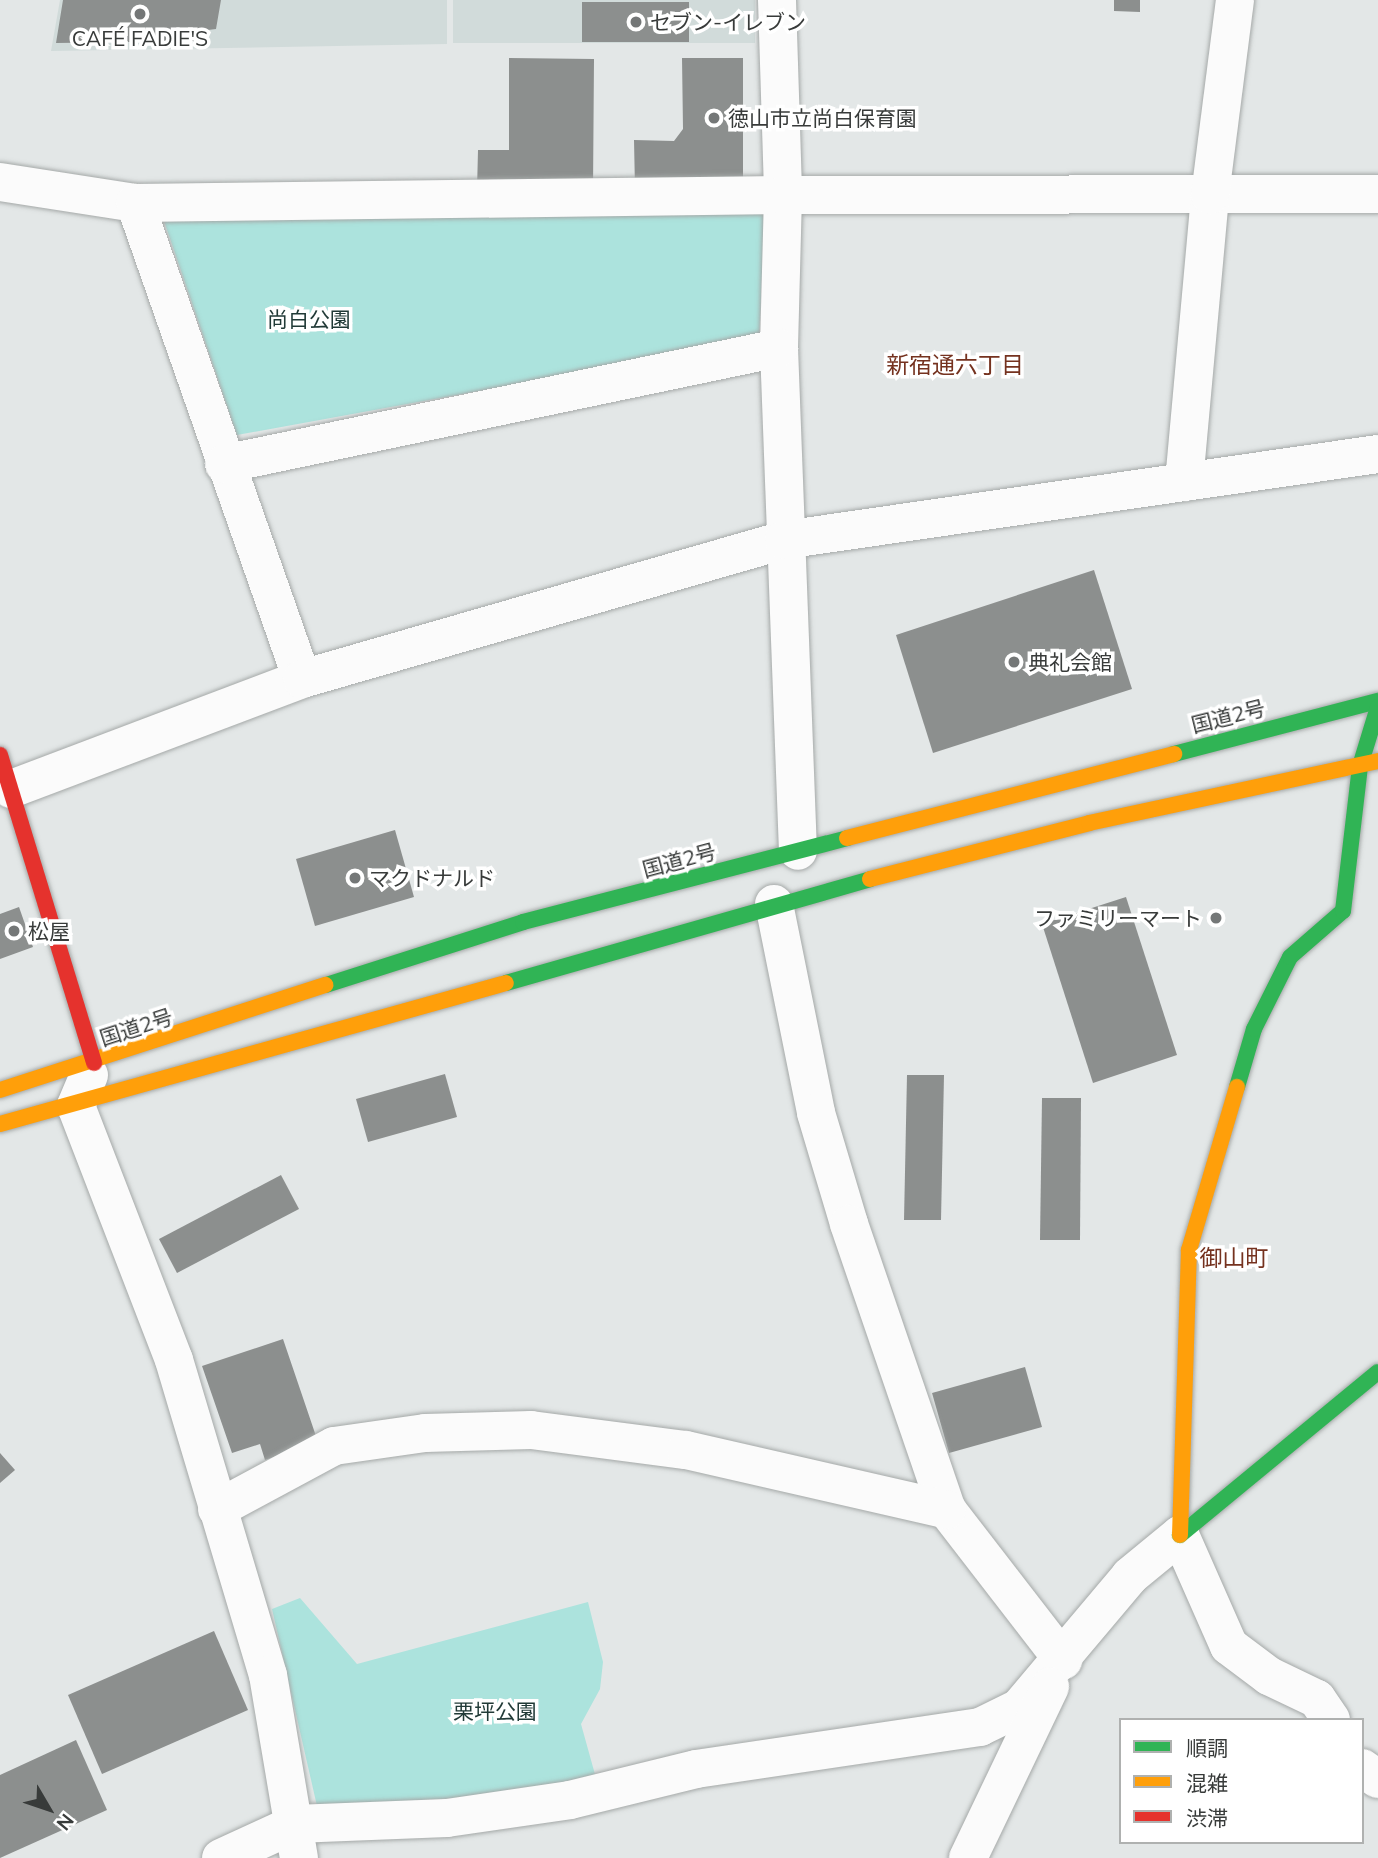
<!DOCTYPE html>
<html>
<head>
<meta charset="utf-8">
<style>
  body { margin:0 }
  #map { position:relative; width:1378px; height:1858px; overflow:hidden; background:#e3e7e7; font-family:Mulish,"Noto Sans JP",sans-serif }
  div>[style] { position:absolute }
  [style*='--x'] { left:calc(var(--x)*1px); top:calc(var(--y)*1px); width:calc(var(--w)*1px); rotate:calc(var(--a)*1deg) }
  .built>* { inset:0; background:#d1dbda }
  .green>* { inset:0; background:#ace3dd }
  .building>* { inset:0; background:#8c8f8e }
  .roads { filter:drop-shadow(0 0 2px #a5a9a8) drop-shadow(0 0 2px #a5a9a8) }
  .street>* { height:38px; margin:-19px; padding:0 19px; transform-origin:19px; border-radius:19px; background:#fbfbfb }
  .fast>* { height:16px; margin:-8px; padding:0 8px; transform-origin:8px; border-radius:8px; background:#30b455 }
  .slow>* { height:16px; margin:-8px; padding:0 8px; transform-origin:8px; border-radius:8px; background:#ff9f0a }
  .jam>* { height:16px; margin:-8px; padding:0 8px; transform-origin:8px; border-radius:8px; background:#e5322d }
  .dots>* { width:19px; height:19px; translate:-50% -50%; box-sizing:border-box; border:4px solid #fff; border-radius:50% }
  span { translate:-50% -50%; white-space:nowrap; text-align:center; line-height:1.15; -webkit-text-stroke:7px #fff; paint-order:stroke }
  .poi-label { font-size:21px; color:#383b3a }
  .left { translate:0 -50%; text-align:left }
  .right { translate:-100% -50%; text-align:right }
  .park-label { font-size:21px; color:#213a37 }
  .street-label { font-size:21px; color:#383b3a }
  .neighbourhood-label { font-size:23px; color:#75321f }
  .legend { position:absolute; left:1119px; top:1718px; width:245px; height:126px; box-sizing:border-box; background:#fff; border:2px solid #afb1b0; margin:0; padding:9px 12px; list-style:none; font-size:21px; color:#383b3a }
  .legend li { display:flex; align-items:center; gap:14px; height:35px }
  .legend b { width:35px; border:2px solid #afb1b0 }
  .north { position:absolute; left:14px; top:1774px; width:70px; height:70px; -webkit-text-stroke:5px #fff; paint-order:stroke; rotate:129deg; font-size:19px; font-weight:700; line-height:28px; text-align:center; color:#383b3a }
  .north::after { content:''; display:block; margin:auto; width:24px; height:32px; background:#383b3a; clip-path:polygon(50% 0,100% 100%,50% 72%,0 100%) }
</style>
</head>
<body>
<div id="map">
  <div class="built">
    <div style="clip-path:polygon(60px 0,447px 0,447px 44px,51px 51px)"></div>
    <div style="clip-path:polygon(453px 0,755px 0,755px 43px,453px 43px)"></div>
  </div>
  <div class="green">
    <div style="clip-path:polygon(765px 211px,759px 340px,237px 435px,164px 221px)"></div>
    <div style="clip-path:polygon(300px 1598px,357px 1664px,588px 1602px,603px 1662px,600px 1689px,581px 1724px,596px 1778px,458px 1798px,317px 1806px,272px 1609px)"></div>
  </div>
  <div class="building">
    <div style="clip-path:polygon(63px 0,221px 0,216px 29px,208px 30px,205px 41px,56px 43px)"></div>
    <div style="clip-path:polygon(1114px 0,1140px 0,1140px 12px,1114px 11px)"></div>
    <div style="clip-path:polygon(582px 2px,689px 2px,689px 42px,582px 42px)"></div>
    <div style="clip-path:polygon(509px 58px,594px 59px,593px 190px,477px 190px,478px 150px,509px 150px)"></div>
    <div style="clip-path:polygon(682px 58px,743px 58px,743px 180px,635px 189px,634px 140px,674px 141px,683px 129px)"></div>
    <div style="clip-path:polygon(1094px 570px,1132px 689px,933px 753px,896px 635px)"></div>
    <div style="clip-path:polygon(395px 830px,414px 897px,315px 926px,296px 859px)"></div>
    <div style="clip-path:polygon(1126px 897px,1177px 1055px,1093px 1083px,1042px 924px)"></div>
    <div style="clip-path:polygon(19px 907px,33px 947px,0 959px,0 914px)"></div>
    <div style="clip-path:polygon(445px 1074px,457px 1117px,368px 1142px,356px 1099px)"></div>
    <div style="clip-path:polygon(907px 1075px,944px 1075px,941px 1220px,904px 1220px)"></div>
    <div style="clip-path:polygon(1042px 1098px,1081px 1098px,1080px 1240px,1040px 1240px)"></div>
    <div style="clip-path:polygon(281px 1175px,299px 1209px,177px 1273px,159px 1239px)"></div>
    <div style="clip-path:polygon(283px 1339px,318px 1442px,265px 1460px,260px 1444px,232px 1453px,202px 1366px)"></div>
    <div style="clip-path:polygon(1025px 1367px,1042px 1427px,949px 1453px,932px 1393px)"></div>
    <div style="clip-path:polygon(0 1453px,15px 1470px,0 1483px)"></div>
    <div style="clip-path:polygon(214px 1631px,248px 1710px,102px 1774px,68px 1695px)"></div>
    <div style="clip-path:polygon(76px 1740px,107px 1810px,0 1858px,0 1775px)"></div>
  </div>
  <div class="roads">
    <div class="street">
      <div style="--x:777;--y:0;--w:195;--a:88.2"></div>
      <div style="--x:783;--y:195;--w:153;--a:91.5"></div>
      <div style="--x:779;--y:348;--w:503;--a:87.84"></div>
      <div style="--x:0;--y:182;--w:137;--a:8.8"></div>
      <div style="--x:135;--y:203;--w:648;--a:-0.71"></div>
      <div style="--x:783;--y:195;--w:595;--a:-0.1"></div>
      <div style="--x:135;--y:203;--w:504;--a:70.67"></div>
      <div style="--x:224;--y:464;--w:567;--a:-11.81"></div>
      <div style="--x:1184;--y:482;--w:288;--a:-84.8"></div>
      <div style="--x:1210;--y:195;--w:197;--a:-82.7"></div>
      <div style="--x:11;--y:789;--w:311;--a:-20.7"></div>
      <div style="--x:302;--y:679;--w:502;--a:-16.09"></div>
      <div style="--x:784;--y:540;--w:600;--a:-8.24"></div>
      <div style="--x:774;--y:904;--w:213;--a:78.6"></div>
      <div style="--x:816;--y:1113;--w:116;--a:73.4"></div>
      <div style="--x:849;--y:1224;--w:302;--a:71.1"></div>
      <div style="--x:947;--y:1510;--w:190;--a:52.3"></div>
      <div style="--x:89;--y:1075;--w:34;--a:113"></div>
      <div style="--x:76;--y:1106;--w:272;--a:68.9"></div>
      <div style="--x:174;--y:1360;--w:329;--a:73.4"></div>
      <div style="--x:268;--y:1675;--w:186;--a:80.4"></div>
      <div style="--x:217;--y:1509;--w:133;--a:-28.3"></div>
      <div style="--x:334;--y:1446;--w:92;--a:-8.1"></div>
      <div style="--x:425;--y:1433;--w:106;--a:-1.6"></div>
      <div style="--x:531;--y:1430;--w:156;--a:7.4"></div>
      <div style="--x:686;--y:1450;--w:268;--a:12.9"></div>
      <div style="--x:1362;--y:1768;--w:19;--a:35"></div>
      <div style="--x:221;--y:1858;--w:81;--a:-24.7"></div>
      <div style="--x:295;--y:1824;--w:152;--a:-2.3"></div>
      <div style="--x:447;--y:1818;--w:124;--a:-8.3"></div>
      <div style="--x:570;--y:1800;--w:130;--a:-13.8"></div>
      <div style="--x:696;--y:1769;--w:287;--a:-8.4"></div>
      <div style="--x:980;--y:1727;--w:43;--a:-26"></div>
      <div style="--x:1019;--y:1708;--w:172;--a:-49.9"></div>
      <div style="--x:1130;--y:1576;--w:65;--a:-39.4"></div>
      <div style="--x:1180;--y:1535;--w:121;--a:66.2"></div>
      <div style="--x:1229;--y:1646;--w:50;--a:36.9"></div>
      <div style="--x:1269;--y:1676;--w:53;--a:25.6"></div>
      <div style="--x:1317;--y:1699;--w:25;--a:56"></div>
      <div style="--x:968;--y:1858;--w:190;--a:-64.4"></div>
    </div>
    <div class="fast">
      <div style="--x:1174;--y:754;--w:211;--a:-14.6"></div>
      <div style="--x:506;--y:983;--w:379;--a:-15.9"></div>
      <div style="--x:326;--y:985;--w:207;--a:-17.7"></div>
      <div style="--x:523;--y:922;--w:335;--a:-14.5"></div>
      <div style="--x:1237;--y:1087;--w:60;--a:-73.7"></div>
      <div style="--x:1254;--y:1029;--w:80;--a:-63.4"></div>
      <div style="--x:1290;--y:957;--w:70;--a:-41"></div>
      <div style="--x:1343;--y:911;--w:146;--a:-83.3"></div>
      <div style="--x:1360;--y:766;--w:62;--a:-73"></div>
      <div style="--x:1180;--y:1535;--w:256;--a:-39.5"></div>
    </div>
    <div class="slow">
      <div style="--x:847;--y:838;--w:338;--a:-14.4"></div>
      <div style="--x:870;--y:879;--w:226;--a:-14.3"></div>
      <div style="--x:1089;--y:823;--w:296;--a:-12.1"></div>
      <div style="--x:0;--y:1090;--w:342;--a:-17.9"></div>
      <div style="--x:0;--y:1124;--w:525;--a:-15.57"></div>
      <div style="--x:1180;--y:1535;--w:285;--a:-88.2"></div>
      <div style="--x:1189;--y:1250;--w:170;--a:-73.6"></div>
    </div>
    <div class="jam">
      <div style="--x:0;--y:755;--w:322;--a:73"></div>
    </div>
  </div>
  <div class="dots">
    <div style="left:140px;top:14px;background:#747777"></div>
    <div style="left:636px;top:22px;background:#747777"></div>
    <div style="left:714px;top:118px;background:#747777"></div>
    <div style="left:1014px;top:662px;background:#747777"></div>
    <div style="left:355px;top:878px;background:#747777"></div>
    <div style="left:1216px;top:918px;background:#747777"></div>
    <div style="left:14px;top:931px;background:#747777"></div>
  </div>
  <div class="poi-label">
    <span class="left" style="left:650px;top:22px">セブン-イレブン</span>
    <span style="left:140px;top:38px">CAFÉ FADIE'S</span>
    <span class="left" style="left:728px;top:118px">徳山市立尚白保育園</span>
    <span class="left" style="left:1028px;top:662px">典礼会館</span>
    <span class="left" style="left:369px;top:878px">マクドナルド</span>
    <span class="right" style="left:1202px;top:918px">ファミリーマート</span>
    <span class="left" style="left:28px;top:931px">松屋</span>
  </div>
  <div class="park-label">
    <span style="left:309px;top:319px">尚白公園</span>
    <span style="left:495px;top:1711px">栗坪公園</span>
  </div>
  <div class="street-label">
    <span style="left:1228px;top:716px;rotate:-14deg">国道2号</span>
    <span style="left:679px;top:860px;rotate:-15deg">国道2号</span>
    <span style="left:136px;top:1027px;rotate:-18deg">国道2号</span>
  </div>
  <div class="neighbourhood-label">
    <span style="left:955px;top:365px">新宿通六丁目</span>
    <span style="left:1234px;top:1258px">御山町</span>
  </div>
  <ul class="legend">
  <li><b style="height:9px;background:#30b455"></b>順調</li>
  <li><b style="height:9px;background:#ff9f0a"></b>混雑</li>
  <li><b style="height:9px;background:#e5322d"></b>渋滞</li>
  </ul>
  <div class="north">N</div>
</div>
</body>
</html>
